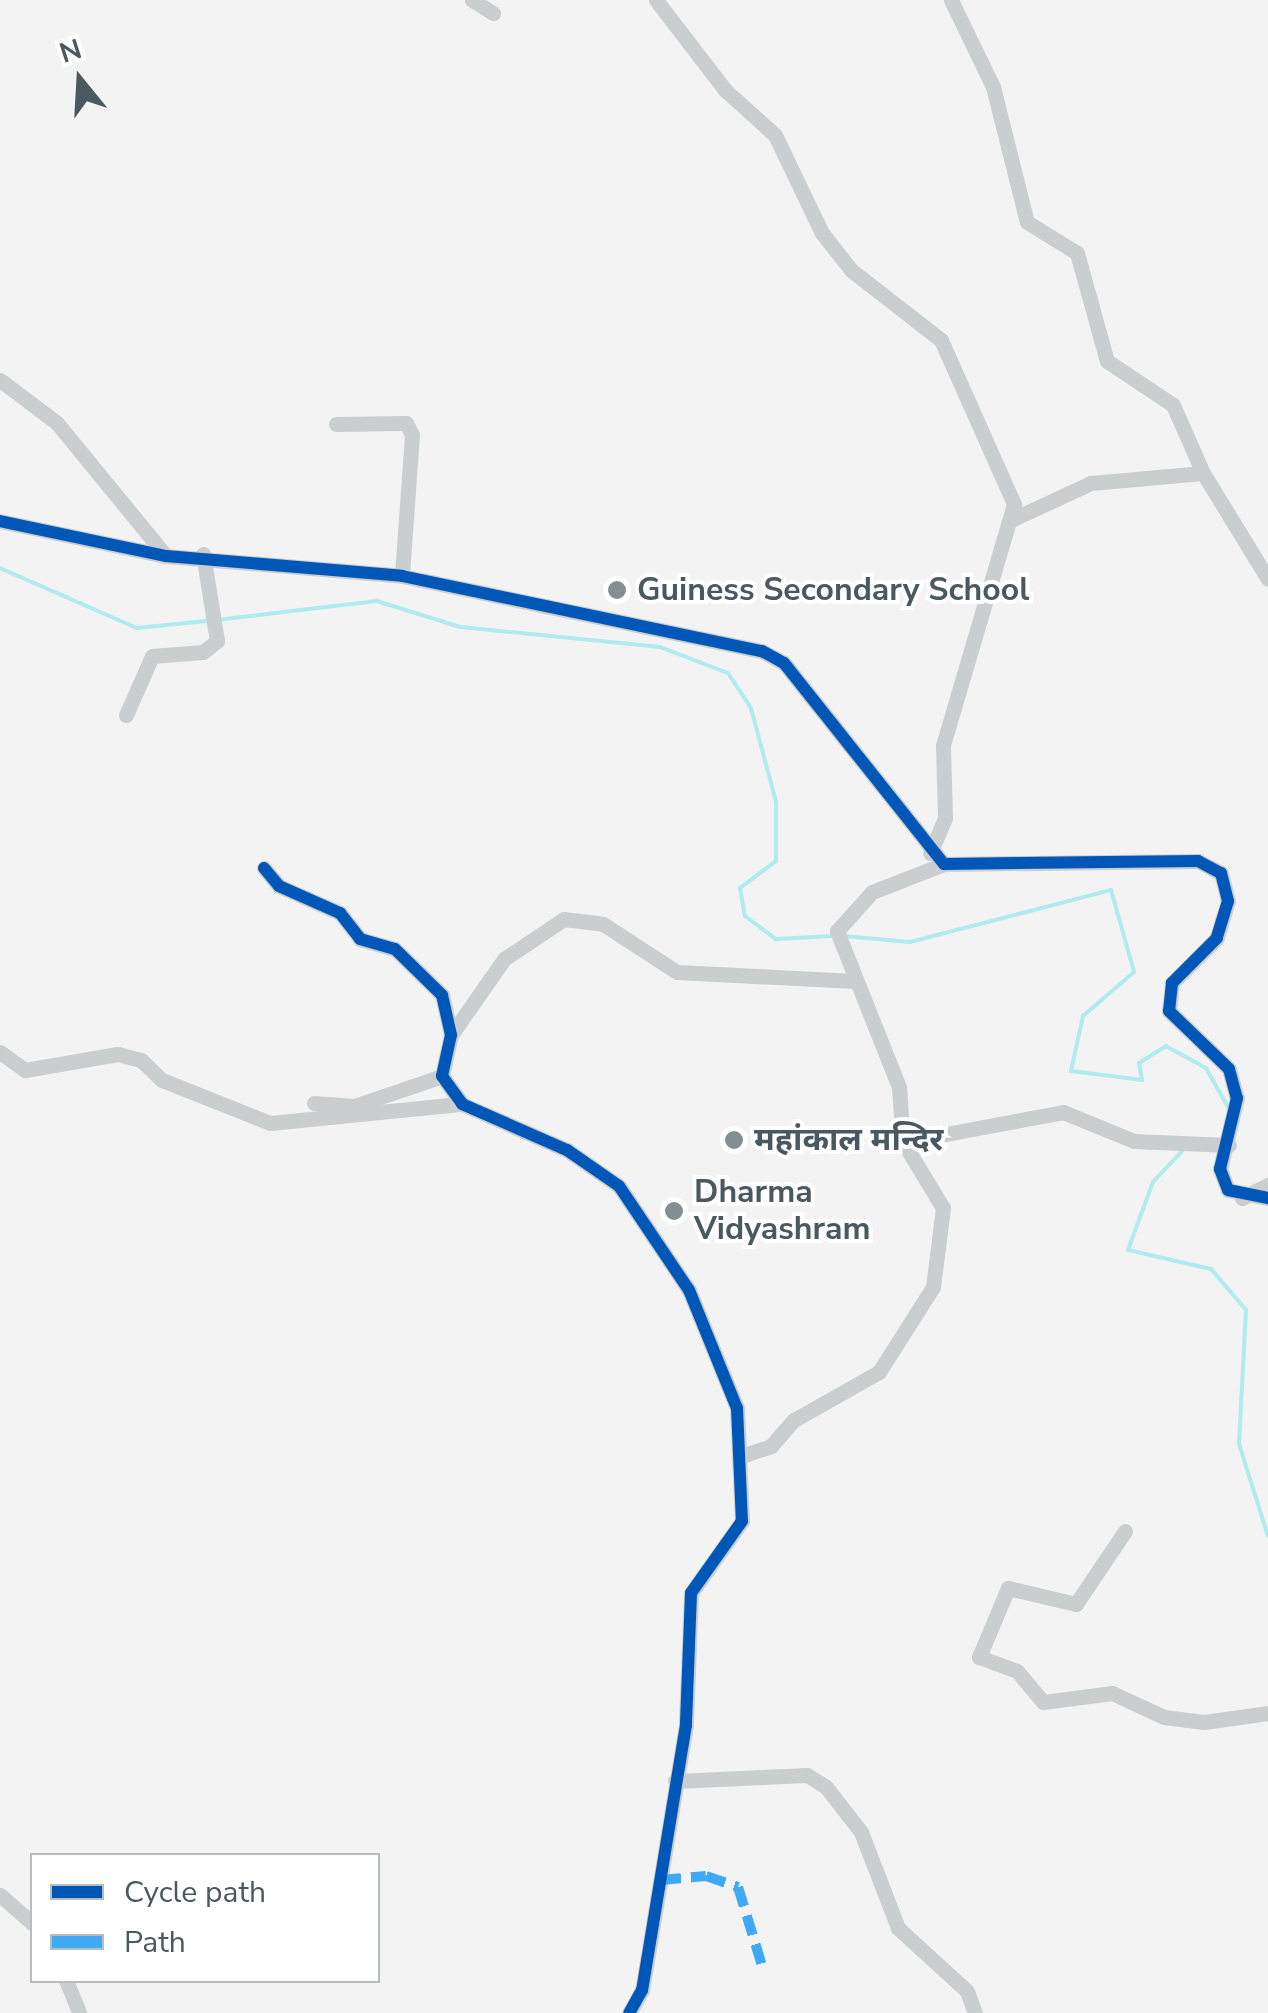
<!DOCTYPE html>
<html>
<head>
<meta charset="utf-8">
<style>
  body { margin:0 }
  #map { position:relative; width:1268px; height:2013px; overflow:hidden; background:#f3f3f3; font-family:"Nunito Sans","Noto Sans Devanagari",sans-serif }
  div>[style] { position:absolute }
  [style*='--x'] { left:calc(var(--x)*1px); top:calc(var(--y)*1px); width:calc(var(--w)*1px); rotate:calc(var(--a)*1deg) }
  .stream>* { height:4px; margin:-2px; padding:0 2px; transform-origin:2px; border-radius:2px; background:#b0ebed }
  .minor>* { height:15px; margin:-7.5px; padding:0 7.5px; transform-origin:7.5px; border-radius:7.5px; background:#cacecf }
  .quiet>* { height:10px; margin-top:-5px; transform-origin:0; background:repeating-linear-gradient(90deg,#3fa9f5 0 20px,transparent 0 30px) }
  .cycleway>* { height:12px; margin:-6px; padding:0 6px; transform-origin:6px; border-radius:6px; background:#0057b8 }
  .dots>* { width:28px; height:28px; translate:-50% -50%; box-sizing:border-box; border:5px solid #fff; border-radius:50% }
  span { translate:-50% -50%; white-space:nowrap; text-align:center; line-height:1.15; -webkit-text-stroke:8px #fff; paint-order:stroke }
  .poi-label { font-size:32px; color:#4a595f; font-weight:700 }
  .left { translate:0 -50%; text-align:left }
  .legend { position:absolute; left:30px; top:1853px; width:350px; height:130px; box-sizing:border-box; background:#fff; border:2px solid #b7bdbf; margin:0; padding:12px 18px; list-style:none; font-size:30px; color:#4a595f }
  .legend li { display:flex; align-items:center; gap:20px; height:50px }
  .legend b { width:50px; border:2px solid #b7bdbf }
  .north { position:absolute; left:30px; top:30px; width:100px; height:100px; -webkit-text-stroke:8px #fff; paint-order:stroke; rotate:342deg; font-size:28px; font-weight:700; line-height:40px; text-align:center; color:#4a595f }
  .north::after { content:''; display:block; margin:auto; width:35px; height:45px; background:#4a595f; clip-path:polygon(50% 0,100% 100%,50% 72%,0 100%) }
</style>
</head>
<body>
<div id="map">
  <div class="stream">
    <div style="--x:0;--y:568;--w:150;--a:23.7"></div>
    <div style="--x:137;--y:628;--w:70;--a:-5.7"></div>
    <div style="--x:216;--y:620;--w:162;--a:-6.7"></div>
    <div style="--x:377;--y:601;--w:87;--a:17.4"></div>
    <div style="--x:460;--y:627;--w:201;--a:5.7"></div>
    <div style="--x:660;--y:647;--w:73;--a:20.9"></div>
    <div style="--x:728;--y:673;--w:42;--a:56.7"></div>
    <div style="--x:751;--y:708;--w:97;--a:75.1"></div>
    <div style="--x:776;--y:802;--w:59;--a:90"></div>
    <div style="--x:776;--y:861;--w:45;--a:143.1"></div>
    <div style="--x:740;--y:888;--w:28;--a:80"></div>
    <div style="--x:745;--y:916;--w:39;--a:37"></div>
    <div style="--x:776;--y:939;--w:57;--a:-3"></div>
    <div style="--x:843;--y:936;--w:67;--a:5.1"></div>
    <div style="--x:910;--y:942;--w:208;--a:-14.5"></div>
    <div style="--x:1111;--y:890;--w:85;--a:74.3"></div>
    <div style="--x:1134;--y:972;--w:67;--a:139.2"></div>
    <div style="--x:1083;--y:1016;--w:56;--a:102.3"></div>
    <div style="--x:1071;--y:1071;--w:72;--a:7.2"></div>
    <div style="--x:1142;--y:1080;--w:17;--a:-100"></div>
    <div style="--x:1139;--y:1063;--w:32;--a:-32"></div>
    <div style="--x:1166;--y:1046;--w:46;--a:28.8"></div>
    <div style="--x:1206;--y:1068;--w:47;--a:60.7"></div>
    <div style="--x:1184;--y:1149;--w:45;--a:133.2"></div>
    <div style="--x:1153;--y:1182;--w:72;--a:110.2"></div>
    <div style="--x:1128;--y:1250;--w:85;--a:12.9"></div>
    <div style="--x:1211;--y:1269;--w:54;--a:49.5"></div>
    <div style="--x:1246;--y:1310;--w:134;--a:93"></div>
    <div style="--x:1239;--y:1444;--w:96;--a:72.5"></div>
  </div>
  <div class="minor">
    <div style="--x:472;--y:0;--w:25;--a:32"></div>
    <div style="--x:656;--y:0;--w:113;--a:52.5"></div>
    <div style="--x:725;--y:90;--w:67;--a:42"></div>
    <div style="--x:775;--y:135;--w:109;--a:64.4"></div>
    <div style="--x:822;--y:233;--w:47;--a:51.9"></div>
    <div style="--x:851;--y:270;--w:114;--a:37.9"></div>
    <div style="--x:941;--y:340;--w:180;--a:66"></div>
    <div style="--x:1014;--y:504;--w:252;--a:106.4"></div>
    <div style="--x:943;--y:746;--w:72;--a:88.4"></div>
    <div style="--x:945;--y:818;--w:38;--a:113"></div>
    <div style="--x:951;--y:0;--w:97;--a:64.2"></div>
    <div style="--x:993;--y:87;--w:139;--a:75.9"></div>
    <div style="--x:1027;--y:222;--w:59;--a:31.8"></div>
    <div style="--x:1077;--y:253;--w:112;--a:74.5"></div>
    <div style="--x:1107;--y:361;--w:79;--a:33.7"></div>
    <div style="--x:1173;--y:405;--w:74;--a:66.2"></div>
    <div style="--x:0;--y:380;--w:71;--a:37"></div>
    <div style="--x:57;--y:423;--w:172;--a:50.7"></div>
    <div style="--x:336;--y:424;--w:70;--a:-0.8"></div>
    <div style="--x:406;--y:423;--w:13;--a:63"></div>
    <div style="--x:412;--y:435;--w:141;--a:94.1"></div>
    <div style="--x:1013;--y:519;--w:86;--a:-24.8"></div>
    <div style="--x:1091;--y:483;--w:112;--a:-5.1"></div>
    <div style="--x:1203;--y:473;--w:124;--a:58.5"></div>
    <div style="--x:0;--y:521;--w:170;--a:11.9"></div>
    <div style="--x:166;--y:556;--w:237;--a:4.8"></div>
    <div style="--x:402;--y:576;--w:368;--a:11.8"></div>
    <div style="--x:762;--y:651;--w:25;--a:29"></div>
    <div style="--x:784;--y:663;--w:257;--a:51.5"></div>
    <div style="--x:944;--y:864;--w:254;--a:-0.7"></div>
    <div style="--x:1198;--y:861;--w:26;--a:28"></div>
    <div style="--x:1221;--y:873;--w:29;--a:76"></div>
    <div style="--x:1228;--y:901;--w:39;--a:107"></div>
    <div style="--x:1217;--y:938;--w:64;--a:135"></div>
    <div style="--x:1172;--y:983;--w:28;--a:96"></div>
    <div style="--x:1169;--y:1011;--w:83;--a:44"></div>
    <div style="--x:1229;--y:1069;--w:30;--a:75"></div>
    <div style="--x:1237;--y:1098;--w:73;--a:103.5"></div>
    <div style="--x:1220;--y:1169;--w:22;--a:69"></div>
    <div style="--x:1228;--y:1190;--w:41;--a:11.3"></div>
    <div style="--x:126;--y:715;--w:64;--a:-66.2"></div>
    <div style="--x:152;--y:656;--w:51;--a:-4.5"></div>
    <div style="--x:203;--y:652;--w:18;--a:-38"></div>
    <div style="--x:217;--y:641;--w:88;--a:-99.1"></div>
    <div style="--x:264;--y:868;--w:23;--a:50"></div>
    <div style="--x:279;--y:886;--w:67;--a:23.9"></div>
    <div style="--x:340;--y:913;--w:33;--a:52"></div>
    <div style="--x:360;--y:939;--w:36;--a:16"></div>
    <div style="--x:395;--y:949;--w:66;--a:44.4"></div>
    <div style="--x:442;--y:995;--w:41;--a:77.3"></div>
    <div style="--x:451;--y:1035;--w:42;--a:102.4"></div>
    <div style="--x:442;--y:1076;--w:34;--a:54"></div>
    <div style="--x:462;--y:1104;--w:115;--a:23.7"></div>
    <div style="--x:567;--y:1150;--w:63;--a:34.7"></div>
    <div style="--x:619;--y:1186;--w:125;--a:56.1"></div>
    <div style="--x:689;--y:1290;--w:127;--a:67.9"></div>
    <div style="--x:737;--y:1408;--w:113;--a:87.5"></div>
    <div style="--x:742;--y:1521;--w:88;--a:125.3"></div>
    <div style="--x:691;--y:1593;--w:132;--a:92.2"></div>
    <div style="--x:686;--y:1725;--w:269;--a:99.4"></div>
    <div style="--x:642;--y:1990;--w:26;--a:119"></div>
    <div style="--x:451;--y:1035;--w:93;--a:-55.1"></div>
    <div style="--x:504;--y:959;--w:72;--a:-33.7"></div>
    <div style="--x:564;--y:919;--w:39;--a:7"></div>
    <div style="--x:603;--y:924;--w:88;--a:33"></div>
    <div style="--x:677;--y:972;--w:178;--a:2.9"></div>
    <div style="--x:0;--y:1052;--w:31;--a:36"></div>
    <div style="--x:25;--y:1070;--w:94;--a:-9.8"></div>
    <div style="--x:118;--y:1054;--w:24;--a:15"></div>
    <div style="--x:141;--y:1060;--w:29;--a:44"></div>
    <div style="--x:162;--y:1080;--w:116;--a:21.7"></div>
    <div style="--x:270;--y:1123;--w:193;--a:-5.7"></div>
    <div style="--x:314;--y:1103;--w:40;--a:4.3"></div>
    <div style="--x:354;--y:1106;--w:93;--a:-18.8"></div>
    <div style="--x:903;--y:1142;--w:163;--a:-10.6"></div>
    <div style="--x:1063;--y:1112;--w:77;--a:22.2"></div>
    <div style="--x:1134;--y:1141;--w:95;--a:2.4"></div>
    <div style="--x:1242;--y:1198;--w:29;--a:-27"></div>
    <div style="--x:741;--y:1456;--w:32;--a:-18"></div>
    <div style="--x:771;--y:1446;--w:35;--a:-49"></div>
    <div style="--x:794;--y:1420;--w:98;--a:-29.5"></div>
    <div style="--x:879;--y:1372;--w:101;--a:-57.6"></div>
    <div style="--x:933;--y:1287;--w:80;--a:-82.8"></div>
    <div style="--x:943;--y:1208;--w:77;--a:-121.2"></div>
    <div style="--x:903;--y:1142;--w:55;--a:-94.2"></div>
    <div style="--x:899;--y:1087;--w:168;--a:-111.7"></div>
    <div style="--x:837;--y:931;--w:52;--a:-48.1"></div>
    <div style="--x:872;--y:892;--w:77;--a:-21.3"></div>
    <div style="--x:1125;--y:1531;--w:88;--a:123.9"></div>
    <div style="--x:1076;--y:1604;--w:70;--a:-166.8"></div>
    <div style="--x:1008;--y:1588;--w:75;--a:112.8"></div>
    <div style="--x:979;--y:1657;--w:40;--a:20.2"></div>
    <div style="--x:1017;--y:1671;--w:40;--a:50"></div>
    <div style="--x:1043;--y:1702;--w:70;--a:-7.4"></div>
    <div style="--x:1112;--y:1693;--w:57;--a:24.8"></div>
    <div style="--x:1164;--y:1717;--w:40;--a:7.1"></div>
    <div style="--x:1204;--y:1722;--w:65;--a:-8"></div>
    <div style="--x:675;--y:1781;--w:132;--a:-2.6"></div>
    <div style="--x:807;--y:1775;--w:22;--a:32"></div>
    <div style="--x:826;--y:1787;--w:57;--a:52.1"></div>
    <div style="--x:861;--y:1832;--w:103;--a:68.9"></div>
    <div style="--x:898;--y:1928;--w:93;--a:42.4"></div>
    <div style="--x:967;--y:1991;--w:23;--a:70"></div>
    <div style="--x:0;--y:1895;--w:43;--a:41.2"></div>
    <div style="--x:66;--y:1980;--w:35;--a:68"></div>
  </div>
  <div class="quiet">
    <div style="--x:661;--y:1880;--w:45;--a:-5.1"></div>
    <div style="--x:706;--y:1876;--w:34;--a:19"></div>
    <div style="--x:738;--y:1887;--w:86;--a:73"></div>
  </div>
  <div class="cycleway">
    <div style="--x:0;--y:521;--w:170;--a:11.9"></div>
    <div style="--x:166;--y:556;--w:237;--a:4.8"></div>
    <div style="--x:402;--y:576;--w:368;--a:11.8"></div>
    <div style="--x:762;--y:651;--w:25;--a:29"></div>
    <div style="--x:784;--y:663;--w:257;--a:51.5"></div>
    <div style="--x:944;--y:864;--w:254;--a:-0.7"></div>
    <div style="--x:1198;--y:861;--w:26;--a:28"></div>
    <div style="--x:1221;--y:873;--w:29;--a:76"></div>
    <div style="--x:1228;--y:901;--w:39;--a:107"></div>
    <div style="--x:1217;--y:938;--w:64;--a:135"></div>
    <div style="--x:1172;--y:983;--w:28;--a:96"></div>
    <div style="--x:1169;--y:1011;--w:83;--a:44"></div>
    <div style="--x:1229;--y:1069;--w:30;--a:75"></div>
    <div style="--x:1237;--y:1098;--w:73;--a:103.5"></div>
    <div style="--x:1220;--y:1169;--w:22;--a:69"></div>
    <div style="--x:1228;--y:1190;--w:41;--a:11.3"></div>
    <div style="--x:264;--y:868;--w:23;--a:50"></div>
    <div style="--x:279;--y:886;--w:67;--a:23.9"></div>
    <div style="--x:340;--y:913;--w:33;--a:52"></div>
    <div style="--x:360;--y:939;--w:36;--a:16"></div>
    <div style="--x:395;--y:949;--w:66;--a:44.4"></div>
    <div style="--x:442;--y:995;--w:41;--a:77.3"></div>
    <div style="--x:451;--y:1035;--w:42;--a:102.4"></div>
    <div style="--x:442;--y:1076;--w:34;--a:54"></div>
    <div style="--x:462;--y:1104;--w:115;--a:23.7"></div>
    <div style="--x:567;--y:1150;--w:63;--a:34.7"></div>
    <div style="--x:619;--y:1186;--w:125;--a:56.1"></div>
    <div style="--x:689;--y:1290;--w:127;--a:67.9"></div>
    <div style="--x:737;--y:1408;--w:113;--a:87.5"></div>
    <div style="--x:742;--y:1521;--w:88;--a:125.3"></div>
    <div style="--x:691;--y:1593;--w:132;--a:92.2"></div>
    <div style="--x:686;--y:1725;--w:269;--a:99.4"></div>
    <div style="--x:642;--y:1990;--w:26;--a:119"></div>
  </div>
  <div class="dots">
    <div style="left:617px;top:590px;background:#858f93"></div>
    <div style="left:734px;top:1140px;background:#858f93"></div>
    <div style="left:674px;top:1211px;background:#858f93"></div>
  </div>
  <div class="poi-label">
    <span class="left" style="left:637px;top:590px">Guiness Secondary School</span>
    <span class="left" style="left:754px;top:1140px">महांकाल मन्दिर</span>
    <span class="left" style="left:694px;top:1211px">Dharma<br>Vidyashram</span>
  </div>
  <ul class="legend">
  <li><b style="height:12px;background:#0057b8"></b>Cycle path</li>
  <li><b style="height:12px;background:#3fa9f5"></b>Path</li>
  </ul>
  <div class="north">N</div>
</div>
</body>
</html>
